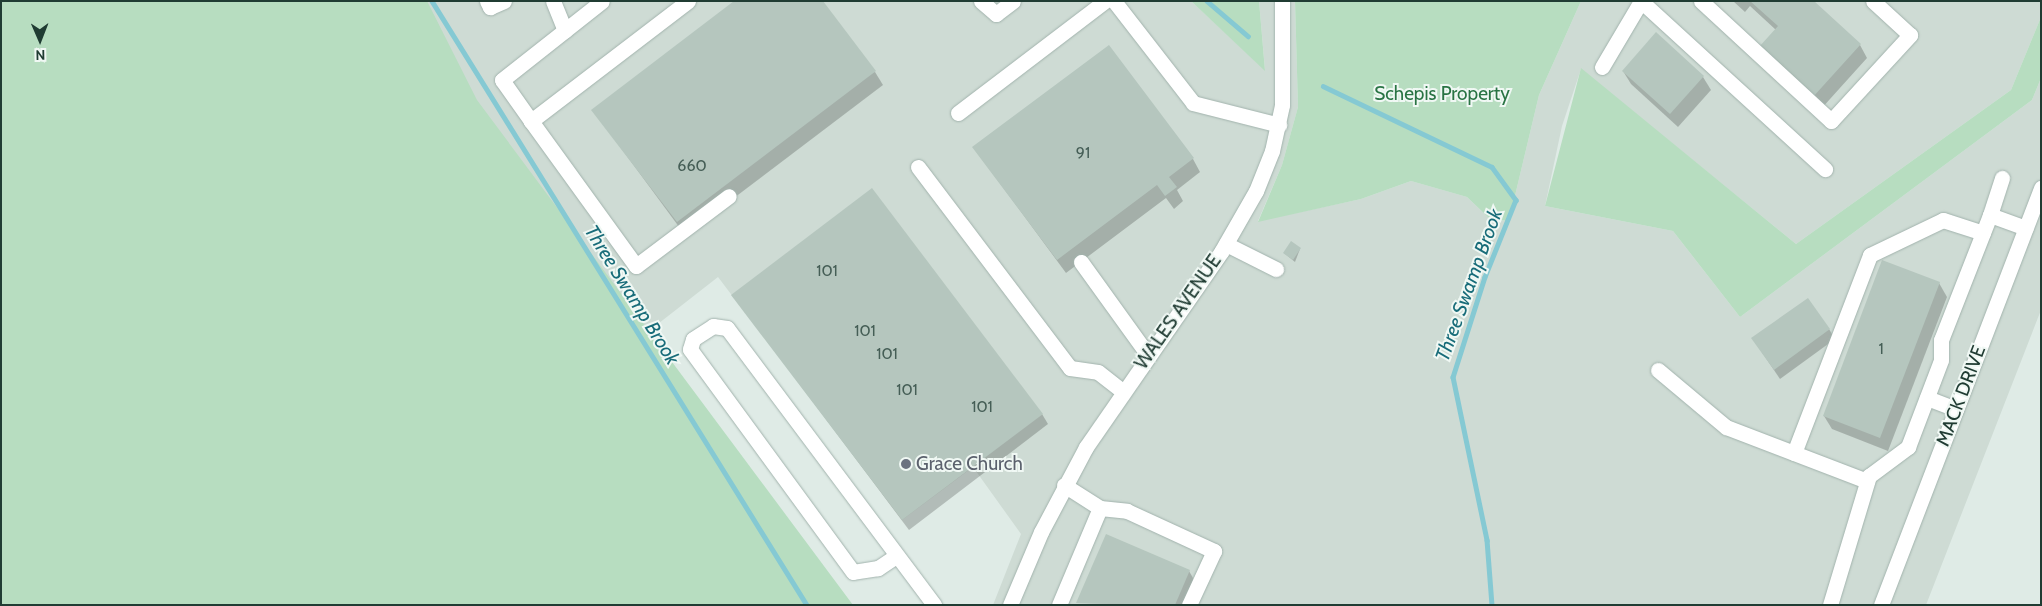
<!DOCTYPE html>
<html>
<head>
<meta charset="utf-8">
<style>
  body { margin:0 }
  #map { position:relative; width:2042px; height:606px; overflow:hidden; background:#dfebe6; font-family:Cabin,sans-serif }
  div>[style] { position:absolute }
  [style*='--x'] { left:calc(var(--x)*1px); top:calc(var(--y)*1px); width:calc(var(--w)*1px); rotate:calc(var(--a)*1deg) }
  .built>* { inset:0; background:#cedbd4 }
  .green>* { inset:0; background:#b7ddc0 }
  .shadow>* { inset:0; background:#0003 }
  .stream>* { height:4.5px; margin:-2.25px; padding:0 2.25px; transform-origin:2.25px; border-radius:2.25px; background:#85c9d3 }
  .building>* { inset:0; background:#b5c6be }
  .roads { filter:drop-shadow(0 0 1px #a2b3ad) drop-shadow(0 0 1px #a2b3ad) }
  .minor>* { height:15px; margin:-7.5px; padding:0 7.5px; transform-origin:7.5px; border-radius:7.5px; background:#fff }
  .dots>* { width:14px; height:14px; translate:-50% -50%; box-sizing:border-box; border:2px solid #f0f8f4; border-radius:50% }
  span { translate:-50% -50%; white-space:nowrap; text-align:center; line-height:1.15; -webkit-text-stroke:4px #f0f8f4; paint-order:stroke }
  .number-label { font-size:16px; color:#455e56 }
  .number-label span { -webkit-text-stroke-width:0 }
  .park-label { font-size:19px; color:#297444 }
  .street-label { font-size:19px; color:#203c33 }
  .worship-label { font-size:19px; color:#5b616d }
  .left { translate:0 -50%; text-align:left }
  .water-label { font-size:20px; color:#186c79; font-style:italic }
  .frame { position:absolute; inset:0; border:2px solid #203c33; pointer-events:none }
  .north { position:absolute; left:15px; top:15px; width:50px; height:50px; -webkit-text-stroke:4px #f0f8f4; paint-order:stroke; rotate:179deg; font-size:14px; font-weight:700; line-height:20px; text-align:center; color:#203c33 }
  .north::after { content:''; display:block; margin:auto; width:18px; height:22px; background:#203c33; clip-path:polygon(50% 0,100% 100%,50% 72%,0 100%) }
</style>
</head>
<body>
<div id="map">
  <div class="built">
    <div style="clip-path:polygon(122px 1px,1191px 1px,1265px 70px,1259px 1px,1295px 1px,1298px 107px,1282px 165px,1258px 221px,1361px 199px,1411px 181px,1467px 197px,1490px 219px,1509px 221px,1539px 95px,1581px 1px,2041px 1px,2041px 17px,2011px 90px,1796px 244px,1581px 69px,1562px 126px,1545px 206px,1673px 231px,1740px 317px,2032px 100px,2041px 78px,2041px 310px,1926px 605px,993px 605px,1021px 534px,973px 467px,902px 520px,718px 277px,622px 352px,1px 605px,1px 91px)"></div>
  </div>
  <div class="green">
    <div style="clip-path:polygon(1px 1px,427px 1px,477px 100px,853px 605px,1px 605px)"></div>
    <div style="clip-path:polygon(1191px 1px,1259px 1px,1265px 71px)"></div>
    <div style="clip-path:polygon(1295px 1px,1581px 1px,1539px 95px,1509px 221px,1490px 219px,1467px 197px,1411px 181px,1361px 199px,1258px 222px,1282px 165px,1298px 107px)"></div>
    <div style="clip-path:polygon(2041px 17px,2041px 78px,2032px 100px,1740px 317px,1673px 231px,1545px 206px,1581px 68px,1796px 244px,2011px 90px)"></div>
  </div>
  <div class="shadow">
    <div style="clip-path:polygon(1733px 1px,1812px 1px,1860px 45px,1867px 58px,1821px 109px,1776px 30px,1750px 6px,1745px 12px)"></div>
    <div style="clip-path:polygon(1623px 71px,1703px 77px,1711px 90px,1678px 127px,1631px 84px)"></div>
    <div style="clip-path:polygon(875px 72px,883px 85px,685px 235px,593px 110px)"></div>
    <div style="clip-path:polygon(974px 148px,1193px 159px,1200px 172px,1177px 190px,1183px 201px,1174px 209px,1166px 198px,1066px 273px)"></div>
    <div style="clip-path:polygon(1300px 249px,1295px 262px,1284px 253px)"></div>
    <div style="clip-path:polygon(1939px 283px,1947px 297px,1888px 451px,1832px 429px,1824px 416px)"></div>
    <div style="clip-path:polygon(733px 295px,1042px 414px,1048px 424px,909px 530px)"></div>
    <div style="clip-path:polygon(1829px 329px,1835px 339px,1780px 379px,1753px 339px)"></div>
    <div style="clip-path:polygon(1189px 571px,1197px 585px,1188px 605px,1077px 603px)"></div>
  </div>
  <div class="stream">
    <div style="--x:432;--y:1;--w:711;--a:58.17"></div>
    <div style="--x:1207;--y:1;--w:54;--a:40.5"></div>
    <div style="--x:1323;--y:86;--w:187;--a:25.6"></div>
    <div style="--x:1492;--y:167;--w:41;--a:54"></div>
    <div style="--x:1516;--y:200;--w:83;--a:111.9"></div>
    <div style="--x:1485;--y:277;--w:105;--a:107.7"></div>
    <div style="--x:1453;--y:377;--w:167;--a:78.2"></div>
    <div style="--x:1487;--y:540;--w:65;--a:85.6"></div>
  </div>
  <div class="building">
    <div style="clip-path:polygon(734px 1px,823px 1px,876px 71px,677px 222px,591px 110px)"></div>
    <div style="clip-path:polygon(1750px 1px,1814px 1px,1861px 44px,1813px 97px,1759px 47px,1778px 26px)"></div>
    <div style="clip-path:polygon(1656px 32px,1704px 76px,1670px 114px,1622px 71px)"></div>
    <div style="clip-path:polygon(1109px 45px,1194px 158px,1169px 177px,1177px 187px,1165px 196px,1157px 185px,1057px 260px,972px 147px)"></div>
    <div style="clip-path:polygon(872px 188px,1043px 414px,902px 520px,731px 295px)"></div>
    <div style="clip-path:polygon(1291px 241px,1301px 248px,1293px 260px,1283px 253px)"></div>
    <div style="clip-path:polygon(1882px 260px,1940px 282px,1880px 438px,1823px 416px)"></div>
    <div style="clip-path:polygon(1808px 298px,1830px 329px,1774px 370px,1751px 338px)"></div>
    <div style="clip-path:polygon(1106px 534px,1190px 570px,1175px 605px,1076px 603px)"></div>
  </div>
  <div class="roads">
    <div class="minor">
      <div style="--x:487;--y:1;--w:7;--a:63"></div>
      <div style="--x:490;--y:7;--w:15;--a:-23"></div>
      <div style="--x:553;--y:1;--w:32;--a:68"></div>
      <div style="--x:688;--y:1;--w:198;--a:142.6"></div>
      <div style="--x:531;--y:121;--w:179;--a:54.1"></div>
      <div style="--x:636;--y:266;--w:116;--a:-37"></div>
      <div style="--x:981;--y:1;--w:20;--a:41"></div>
      <div style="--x:996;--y:14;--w:21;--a:-37"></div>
      <div style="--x:1114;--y:1;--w:129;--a:52.2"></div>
      <div style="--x:1193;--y:103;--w:89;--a:14.3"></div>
      <div style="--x:1701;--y:1;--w:177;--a:42.7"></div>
      <div style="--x:1831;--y:121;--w:117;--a:-47.4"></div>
      <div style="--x:1910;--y:35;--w:50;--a:-137.4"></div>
      <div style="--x:1642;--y:2;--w:248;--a:42.4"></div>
      <div style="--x:1602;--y:67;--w:77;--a:-59.4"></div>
      <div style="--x:958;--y:113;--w:185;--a:-37.3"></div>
      <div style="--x:531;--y:121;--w:50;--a:-125.3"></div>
      <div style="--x:502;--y:80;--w:127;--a:-38.3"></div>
      <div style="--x:918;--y:167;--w:252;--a:52.9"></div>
      <div style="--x:1070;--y:368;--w:28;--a:8"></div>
      <div style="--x:1098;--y:372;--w:31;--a:38"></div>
      <div style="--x:1990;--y:215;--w:39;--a:-72"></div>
      <div style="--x:1226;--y:244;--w:56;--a:26.6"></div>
      <div style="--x:1081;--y:262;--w:115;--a:54.2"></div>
      <div style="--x:1658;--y:370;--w:89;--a:40"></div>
      <div style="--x:1726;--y:427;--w:151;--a:21"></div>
      <div style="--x:1927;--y:398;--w:31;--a:21"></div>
      <div style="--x:1794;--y:453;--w:212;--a:-69"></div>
      <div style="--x:1870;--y:255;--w:81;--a:-25.6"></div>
      <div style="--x:1943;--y:220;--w:42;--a:18"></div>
      <div style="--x:1064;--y:485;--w:43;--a:32.6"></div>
      <div style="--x:1100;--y:508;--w:27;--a:6"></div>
      <div style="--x:1127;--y:511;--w:96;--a:24.7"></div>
      <div style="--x:1214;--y:551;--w:60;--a:114.8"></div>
      <div style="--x:896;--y:556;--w:22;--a:146"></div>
      <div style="--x:878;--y:568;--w:25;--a:171"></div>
      <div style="--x:853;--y:572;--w:276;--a:-126.2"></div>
      <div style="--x:690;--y:349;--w:10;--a:-73"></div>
      <div style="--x:693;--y:339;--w:24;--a:-33"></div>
      <div style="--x:713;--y:326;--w:14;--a:8"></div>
      <div style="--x:727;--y:328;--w:346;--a:53.2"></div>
      <div style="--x:1010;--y:605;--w:79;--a:-67"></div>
      <div style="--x:1041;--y:532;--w:96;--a:-62.1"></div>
      <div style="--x:1086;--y:447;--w:237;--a:-55.3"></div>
      <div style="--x:1221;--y:252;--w:70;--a:-60.2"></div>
      <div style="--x:1256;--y:191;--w:43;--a:-68.2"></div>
      <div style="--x:1272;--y:151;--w:47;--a:-77.7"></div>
      <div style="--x:1282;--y:105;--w:104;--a:-90"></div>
      <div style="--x:1059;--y:605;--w:105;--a:-67.1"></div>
      <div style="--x:1830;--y:605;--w:135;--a:-73.2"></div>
      <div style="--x:1869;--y:476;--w:49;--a:-36.6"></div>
      <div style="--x:1908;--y:447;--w:93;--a:-69.2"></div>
      <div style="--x:1941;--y:360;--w:20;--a:-90"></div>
      <div style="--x:1941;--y:340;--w:134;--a:-68.6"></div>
      <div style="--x:1990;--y:215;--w:38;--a:20"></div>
      <div style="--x:1881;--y:605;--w:447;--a:-69"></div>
    </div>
  </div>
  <div class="dots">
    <div style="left:906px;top:464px;background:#6b7280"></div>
  </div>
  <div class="number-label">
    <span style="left:1083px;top:153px">91</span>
    <span style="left:692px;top:166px">660</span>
    <span style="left:827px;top:271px">101</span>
    <span style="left:865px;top:331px">101</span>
    <span style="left:1881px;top:349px">1</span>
    <span style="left:887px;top:354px">101</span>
    <span style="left:907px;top:390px">101</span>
    <span style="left:982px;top:407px">101</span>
  </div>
  <div class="park-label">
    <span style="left:1442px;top:94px">Schepis Property</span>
  </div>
  <div class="street-label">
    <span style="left:1178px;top:312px;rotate:-55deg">WALES AVENUE</span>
    <span style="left:1961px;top:396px;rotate:-69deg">MACK DRIVE</span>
  </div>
  <div class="worship-label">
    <span class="left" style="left:916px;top:464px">Grace Church</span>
  </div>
  <div class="water-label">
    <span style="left:1469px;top:285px;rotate:-70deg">Three Swamp Brook</span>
    <span style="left:632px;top:295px;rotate:58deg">Three Swamp Brook</span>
  </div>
  <div class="frame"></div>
  <div class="north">N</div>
</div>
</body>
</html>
